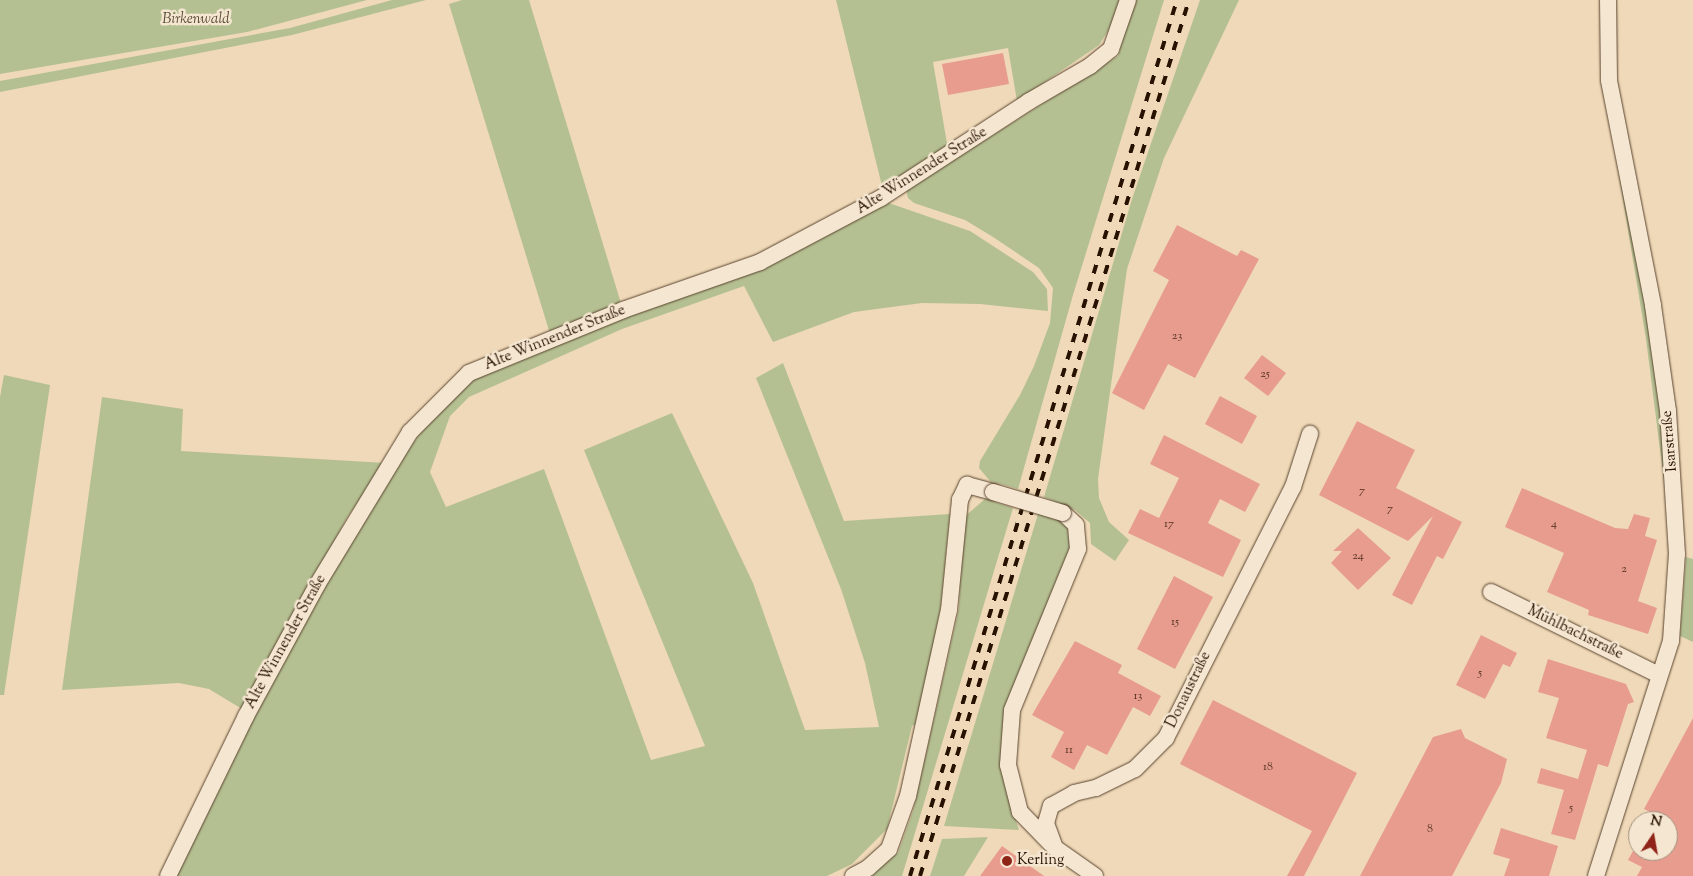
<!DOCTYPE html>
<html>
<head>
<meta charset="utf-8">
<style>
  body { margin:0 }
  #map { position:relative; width:1693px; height:876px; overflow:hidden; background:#efd9b8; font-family:"Sorts Mill Goudy",serif }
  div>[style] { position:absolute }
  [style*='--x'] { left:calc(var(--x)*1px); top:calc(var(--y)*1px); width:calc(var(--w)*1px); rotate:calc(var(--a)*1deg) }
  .green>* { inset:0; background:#b5c092 }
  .building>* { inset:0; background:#e89c8e }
  .roads { filter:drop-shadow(0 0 1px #59432e) drop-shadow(0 0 1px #59432e) }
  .street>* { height:16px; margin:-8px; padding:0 8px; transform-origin:8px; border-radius:8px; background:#f5e6d1 }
  .rail>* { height:4px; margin-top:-2px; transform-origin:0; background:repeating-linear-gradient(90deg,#271100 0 9px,transparent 0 18px) }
  .bridges { filter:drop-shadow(0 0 1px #59432e) drop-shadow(0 0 1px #59432e) }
  .street-bridge>* { height:16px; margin:-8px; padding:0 8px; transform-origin:8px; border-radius:8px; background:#f5e6d1 }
  .dots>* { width:14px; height:14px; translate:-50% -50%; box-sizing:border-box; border:2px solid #f5e6d1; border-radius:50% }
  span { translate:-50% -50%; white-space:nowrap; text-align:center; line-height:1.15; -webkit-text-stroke:5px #f5e6d1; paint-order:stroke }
  .number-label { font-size:12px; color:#573424 }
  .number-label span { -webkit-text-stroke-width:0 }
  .park-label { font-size:15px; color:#594e33; font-style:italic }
  .street-label { font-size:15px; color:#271100 }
  .poi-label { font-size:15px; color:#271100 }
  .left { translate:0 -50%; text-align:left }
  .north { position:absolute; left:1628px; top:811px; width:50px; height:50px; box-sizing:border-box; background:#f5e6d1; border:1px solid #a3917d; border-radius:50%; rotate:12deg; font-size:14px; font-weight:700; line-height:20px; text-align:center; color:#271100 }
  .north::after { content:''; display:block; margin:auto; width:18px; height:22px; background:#8f2418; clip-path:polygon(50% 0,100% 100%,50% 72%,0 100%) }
</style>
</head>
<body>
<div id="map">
  <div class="green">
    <div style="clip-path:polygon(0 0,367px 0,247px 32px,0 74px)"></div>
    <div style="clip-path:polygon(392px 0,426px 0,292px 35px,0 92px,0 81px,290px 28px)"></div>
    <div style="clip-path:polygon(462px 0,529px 0,623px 310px,551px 337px,449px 4px)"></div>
    <div style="clip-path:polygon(836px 0,1121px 0,1115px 20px,1099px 45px,1017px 101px,1008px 48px,933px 62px,948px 149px,883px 190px)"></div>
    <div style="clip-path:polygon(1134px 0,1164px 0,1073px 295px,1018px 489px,990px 481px,979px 468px,980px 461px,1020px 395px,1034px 366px,1050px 323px,1053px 288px,1039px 268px,993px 237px,965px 220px,914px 203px,908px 198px,906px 190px,1118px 56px)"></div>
    <div style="clip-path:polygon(1200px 0,1239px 0,1164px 158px,1127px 269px,1098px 479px,1099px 498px,1109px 522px,1129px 540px,1115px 561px,1091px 544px,1090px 523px,1075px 510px,1044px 497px,1132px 199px)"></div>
    <div style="clip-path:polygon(1603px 79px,1627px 190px,1661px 408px,1668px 513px,1646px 339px)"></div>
    <div style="clip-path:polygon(883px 201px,970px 231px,1033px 272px,1047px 289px,1048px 311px,980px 304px,922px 303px,854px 312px,773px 342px,744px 286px,622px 329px,469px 397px,450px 416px,430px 472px,446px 507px,544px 469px,651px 760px,705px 746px,584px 450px,672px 413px,753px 583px,805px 730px,879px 727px,865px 663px,841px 589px,756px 378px,783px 363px,844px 521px,950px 514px,941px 606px,918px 723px,912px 726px,887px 829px,852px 864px,827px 876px,173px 876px,290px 644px,389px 475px,432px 418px,471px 377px)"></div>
    <div style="clip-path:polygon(4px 375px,50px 385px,4px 695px,0 695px,0 397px)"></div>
    <div style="clip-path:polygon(102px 397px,183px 409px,181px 451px,386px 463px,348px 516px,242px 709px,209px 689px,179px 683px,62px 690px)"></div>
    <div style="clip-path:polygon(985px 499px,1013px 508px,902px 876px,864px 876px,898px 853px,913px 811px,959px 608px,963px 518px)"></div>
    <div style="clip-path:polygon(1038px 514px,1058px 519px,1067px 526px,1070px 548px,1005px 710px,1007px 792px,1019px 830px,944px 826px)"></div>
    <div style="clip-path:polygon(1686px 557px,1693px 559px,1693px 642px,1680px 636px)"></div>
    <div style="clip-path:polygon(988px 837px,964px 876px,930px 876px,942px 839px)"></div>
  </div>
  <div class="building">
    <div style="clip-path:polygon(1003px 53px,1009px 84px,948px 95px,942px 64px)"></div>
    <div style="clip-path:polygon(1177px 225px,1237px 256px,1241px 250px,1259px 259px,1195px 378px,1168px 364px,1144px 410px,1112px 393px,1169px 280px,1153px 271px)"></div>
    <div style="clip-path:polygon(1262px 355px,1286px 373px,1268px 396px,1244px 378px)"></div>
    <div style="clip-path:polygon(1220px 396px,1257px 416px,1242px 444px,1205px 424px)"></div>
    <div style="clip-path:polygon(1357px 421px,1415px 450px,1396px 488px,1462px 522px,1443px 559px,1437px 556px,1412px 605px,1392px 595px,1433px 516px,1408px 541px,1319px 495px)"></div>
    <div style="clip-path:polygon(1164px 435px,1260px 484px,1245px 512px,1220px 499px,1208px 523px,1241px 540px,1223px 577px,1128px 533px,1140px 509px,1159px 518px,1179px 478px,1150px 464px)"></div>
    <div style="clip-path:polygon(1522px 488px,1615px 528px,1628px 529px,1634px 514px,1650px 518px,1645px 536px,1657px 540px,1638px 601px,1657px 608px,1648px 634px,1588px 615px,1589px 610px,1547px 592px,1564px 553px,1505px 527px)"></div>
    <div style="clip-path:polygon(1358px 528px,1391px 558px,1358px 590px,1331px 563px,1342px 551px,1333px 551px)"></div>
    <div style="clip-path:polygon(1174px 576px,1213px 597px,1175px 669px,1137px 649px)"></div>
    <div style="clip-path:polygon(1481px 635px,1517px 653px,1510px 667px,1503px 664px,1485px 699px,1456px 685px)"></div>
    <div style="clip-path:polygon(1075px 641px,1122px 665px,1118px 673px,1161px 696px,1150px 716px,1133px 707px,1107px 755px,1087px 745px,1074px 770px,1051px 757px,1064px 732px,1032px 715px)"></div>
    <div style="clip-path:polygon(1548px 659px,1626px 684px,1634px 702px,1628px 704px,1608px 767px,1598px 764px,1575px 840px,1551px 834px,1564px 790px,1537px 783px,1541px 768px,1578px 779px,1587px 750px,1546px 738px,1559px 698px,1538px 692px)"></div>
    <div style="clip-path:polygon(1213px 700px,1357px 773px,1304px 876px,1287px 876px,1312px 831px,1180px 764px)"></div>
    <div style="clip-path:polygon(1693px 718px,1693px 876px,1637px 876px,1642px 867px,1628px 860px,1633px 851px,1668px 851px,1668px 821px,1644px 809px)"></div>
    <div style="clip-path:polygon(1461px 729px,1465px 738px,1507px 759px,1501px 783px,1452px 876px,1360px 876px,1433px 737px)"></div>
    <div style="clip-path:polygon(1501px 828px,1558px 846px,1549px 876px,1504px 876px,1510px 859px,1493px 854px)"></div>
    <div style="clip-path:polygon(1002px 846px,1044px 876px,980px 876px)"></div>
  </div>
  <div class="roads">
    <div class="street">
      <div style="--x:1491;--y:592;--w:187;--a:26.3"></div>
      <div style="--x:1051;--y:844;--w:45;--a:-134.1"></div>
      <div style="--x:1020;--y:812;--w:49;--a:-104.3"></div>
      <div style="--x:1008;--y:765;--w:55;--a:-85.8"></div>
      <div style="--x:1012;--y:710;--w:174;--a:-67.7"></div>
      <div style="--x:1078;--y:549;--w:24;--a:-95"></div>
      <div style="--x:1076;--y:525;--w:18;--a:-137"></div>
      <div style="--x:168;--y:876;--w:178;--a:-64"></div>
      <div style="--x:246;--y:716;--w:149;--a:-61.5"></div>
      <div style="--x:317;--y:585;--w:179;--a:-58.7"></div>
      <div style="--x:410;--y:432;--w:83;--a:-45"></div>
      <div style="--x:469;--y:373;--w:166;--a:-22.2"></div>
      <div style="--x:623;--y:310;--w:145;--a:-19.3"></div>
      <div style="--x:760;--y:262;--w:137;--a:-27.9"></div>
      <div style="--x:881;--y:198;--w:176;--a:-33.1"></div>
      <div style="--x:1028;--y:102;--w:72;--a:-30.1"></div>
      <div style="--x:1090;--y:66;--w:27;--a:-39"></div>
      <div style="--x:1111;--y:49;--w:52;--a:-70.9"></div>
      <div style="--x:853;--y:876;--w:17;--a:-28"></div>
      <div style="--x:868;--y:868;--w:28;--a:-42"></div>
      <div style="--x:889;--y:849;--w:56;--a:-70.3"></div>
      <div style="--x:908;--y:796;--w:190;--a:-77.6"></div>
      <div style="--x:949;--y:610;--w:111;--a:-84.3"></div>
      <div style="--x:960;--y:500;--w:17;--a:-65"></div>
      <div style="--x:967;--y:485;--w:27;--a:15"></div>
      <div style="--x:1095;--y:876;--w:49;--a:-145"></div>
      <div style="--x:1055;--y:848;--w:27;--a:-110"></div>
      <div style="--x:1046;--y:823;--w:18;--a:-74"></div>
      <div style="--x:1051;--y:806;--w:26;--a:-29"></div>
      <div style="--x:1074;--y:793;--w:23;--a:-13"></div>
      <div style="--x:1096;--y:788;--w:43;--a:-26"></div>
      <div style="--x:1135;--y:769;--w:44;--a:-45"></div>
      <div style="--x:1166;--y:738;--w:281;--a:-63.2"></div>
      <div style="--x:1293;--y:487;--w:56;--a:-72.2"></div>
      <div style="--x:1596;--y:876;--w:247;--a:-72.3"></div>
      <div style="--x:1671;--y:641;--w:87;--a:-86.1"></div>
      <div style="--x:1677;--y:554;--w:143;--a:-93.6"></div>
      <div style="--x:1668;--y:411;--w:107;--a:-98.1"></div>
      <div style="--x:1653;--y:305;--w:229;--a:-101.1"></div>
      <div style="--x:1609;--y:80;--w:80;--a:-90.7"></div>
    </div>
  </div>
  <div class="rail">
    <div style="--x:910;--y:876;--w:916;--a:-73.05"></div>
    <div style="--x:920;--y:876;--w:916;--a:-72.93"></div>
  </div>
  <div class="bridges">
    <div class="street-bridge">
      <div style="--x:993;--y:492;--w:73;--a:16.7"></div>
    </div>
  </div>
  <div class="dots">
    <div style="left:1007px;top:861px;background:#8f2418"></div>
  </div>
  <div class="number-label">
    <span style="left:1177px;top:337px">23</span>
    <span style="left:1265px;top:375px">25</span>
    <span style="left:1362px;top:492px">7</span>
    <span style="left:1390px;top:510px">7</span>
    <span style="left:1169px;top:525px">17</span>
    <span style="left:1554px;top:525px">4</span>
    <span style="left:1358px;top:557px">24</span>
    <span style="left:1624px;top:570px">2</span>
    <span style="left:1175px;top:623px">15</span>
    <span style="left:1480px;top:674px">5</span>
    <span style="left:1138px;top:697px">13</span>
    <span style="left:1069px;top:751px">11</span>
    <span style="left:1268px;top:768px">18</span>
    <span style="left:1571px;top:809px">5</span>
    <span style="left:1430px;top:830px">8</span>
  </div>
  <div class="park-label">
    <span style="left:196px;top:20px">Birkenwald</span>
  </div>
  <div class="street-label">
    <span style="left:922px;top:171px;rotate:-32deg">Alte Winnender Straße</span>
    <span style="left:555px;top:338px;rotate:-22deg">Alte Winnender Straße</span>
    <span style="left:1670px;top:441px;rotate:-95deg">Isarstraße</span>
    <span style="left:1575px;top:633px;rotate:26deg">Mühlbachstraße</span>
    <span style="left:286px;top:642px;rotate:-61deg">Alte Winnender Straße</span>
    <span style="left:1189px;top:690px;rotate:-64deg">Donaustraße</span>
  </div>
  <div class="poi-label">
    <span class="left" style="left:1017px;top:861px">Kerling</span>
  </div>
  <div class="north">N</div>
</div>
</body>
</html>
